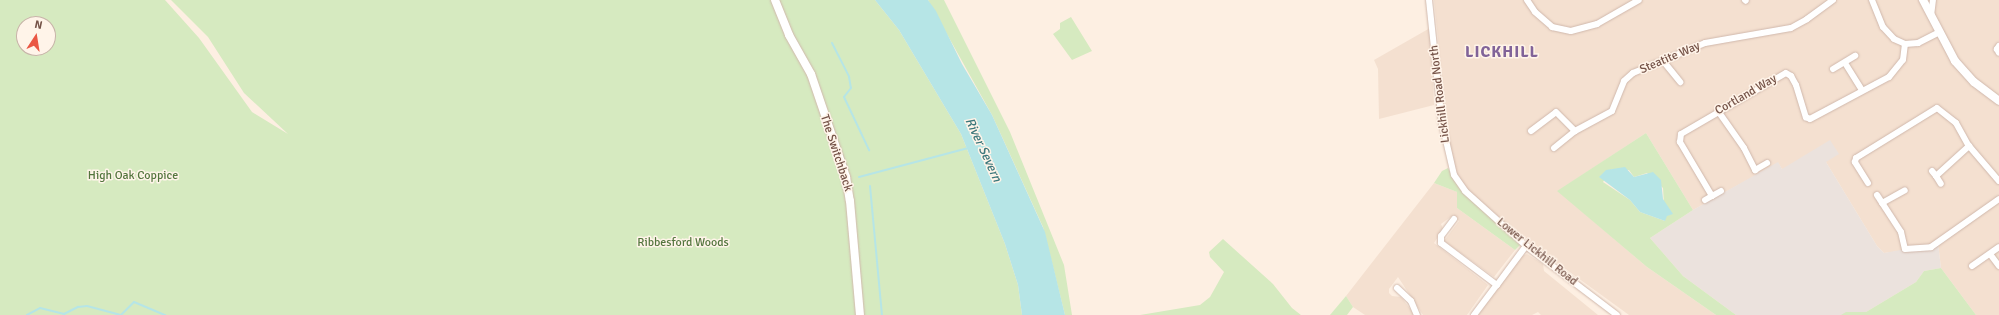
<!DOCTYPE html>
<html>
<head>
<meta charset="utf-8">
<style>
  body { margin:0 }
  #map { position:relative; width:1999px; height:315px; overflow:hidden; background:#fdefe2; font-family:Signika,sans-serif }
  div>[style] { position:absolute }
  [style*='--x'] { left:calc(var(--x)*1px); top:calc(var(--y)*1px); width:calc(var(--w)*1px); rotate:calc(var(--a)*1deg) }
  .residential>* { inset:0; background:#f4e0d0 }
  .industrial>* { inset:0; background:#ebe2dd }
  .green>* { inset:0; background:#d6eac0 }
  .water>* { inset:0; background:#b6e5e6 }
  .stream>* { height:2px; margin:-1px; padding:0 1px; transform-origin:1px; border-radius:1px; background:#b6e5e6 }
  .roads { filter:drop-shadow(0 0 1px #d0b8ac) drop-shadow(0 0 1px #d0b8ac) }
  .minor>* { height:6px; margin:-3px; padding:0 3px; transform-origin:3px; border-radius:3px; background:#fff }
  .secondary>* { height:8px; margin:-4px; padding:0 4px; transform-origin:4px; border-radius:4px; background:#fff }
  span { translate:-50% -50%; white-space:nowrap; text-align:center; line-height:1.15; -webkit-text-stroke:3px #fff4e9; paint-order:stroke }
  .street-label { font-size:12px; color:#755348 }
  .park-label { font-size:12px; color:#53753d }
  .water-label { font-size:13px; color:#3c777b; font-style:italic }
  .district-label { font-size:16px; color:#816398; font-weight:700; letter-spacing:1px }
  .north { position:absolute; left:16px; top:16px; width:40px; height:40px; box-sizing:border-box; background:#fff4e9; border:1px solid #c8b4a9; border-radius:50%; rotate:12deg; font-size:11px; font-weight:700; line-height:16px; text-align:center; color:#755348 }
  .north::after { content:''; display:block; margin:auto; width:14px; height:18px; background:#ea5744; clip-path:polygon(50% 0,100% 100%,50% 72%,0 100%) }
</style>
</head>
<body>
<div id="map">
  <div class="residential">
    <div style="clip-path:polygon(1434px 0,1999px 0,1999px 315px,1976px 315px,1941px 268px,1938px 243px,1931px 247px,1884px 253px,1877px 246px,1826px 162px,1782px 169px,1778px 163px,1693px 210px,1646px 133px,1558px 191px,1647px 267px,1716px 315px,1629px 315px,1527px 241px,1468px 190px,1457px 174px,1450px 154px)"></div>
    <div style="clip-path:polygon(1430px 28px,1434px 105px,1379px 119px,1378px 69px,1374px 60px)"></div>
    <div style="clip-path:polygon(1434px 183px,1457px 192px,1457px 208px,1515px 250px,1494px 277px,1444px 241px,1459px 221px,1452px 216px,1441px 224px,1443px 229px,1434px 243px,1488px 285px,1467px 315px,1423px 315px,1398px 277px,1389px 289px,1389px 293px,1392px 296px,1401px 297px,1415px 315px,1365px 315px,1353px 307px,1346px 296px)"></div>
    <div style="clip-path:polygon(1527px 254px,1543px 264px,1544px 271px,1598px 315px,1541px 315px,1538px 312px,1532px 315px,1478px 315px,1522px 256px)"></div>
  </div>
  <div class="industrial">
    <div style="clip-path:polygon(1830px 140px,1839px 154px,1826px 162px,1877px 246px,1884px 253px,1938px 243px,1941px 268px,1924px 271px,1916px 282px,1866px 312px,1848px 312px,1842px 315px,1736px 315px,1683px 276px,1650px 238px,1693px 210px,1778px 162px,1782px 169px)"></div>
  </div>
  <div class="green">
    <div style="clip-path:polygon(evenodd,0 0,165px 0,199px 38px,252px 112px,288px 134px,244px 93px,208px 37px,171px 0,875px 0,899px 30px,961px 134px,1005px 244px,1018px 285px,1022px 315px,0 315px,0 0,24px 24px,48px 24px,48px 48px,24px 48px,24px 24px)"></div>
    <div style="clip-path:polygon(928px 0,944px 0,1010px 132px,1064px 265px,1072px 315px,1065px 315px,1043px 227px,992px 115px)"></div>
    <div style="clip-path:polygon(1071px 17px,1092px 51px,1072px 60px,1053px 34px,1060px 29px,1060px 23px)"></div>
    <div style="clip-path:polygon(evenodd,1646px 133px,1693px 210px,1650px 238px,1683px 276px,1736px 315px,1716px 315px,1647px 267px,1557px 191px,1646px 133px,1612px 169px,1629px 170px,1634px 177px,1647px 173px,1663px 188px,1665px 221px,1640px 212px,1630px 200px,1603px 182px,1612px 169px)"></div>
    <div style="clip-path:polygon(1448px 168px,1459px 188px,1520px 245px,1515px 250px,1457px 208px,1457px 192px,1434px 183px,1442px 171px)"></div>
    <div style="clip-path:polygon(1223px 239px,1273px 284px,1292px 308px,1301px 315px,1140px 315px,1200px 305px,1210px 297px,1224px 272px,1210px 257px,1209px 252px)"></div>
    <div style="clip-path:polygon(1941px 268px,1976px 315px,1841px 315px,1846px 312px,1866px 312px,1916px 282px,1924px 271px)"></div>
    <div style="clip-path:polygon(1346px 296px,1353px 307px,1347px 315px,1330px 315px)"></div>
  </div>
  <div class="water">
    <div style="clip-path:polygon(875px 0,928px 0,936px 11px,962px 64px,992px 115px,1045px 232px,1065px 315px,1022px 315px,1018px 285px,1005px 244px,961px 134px,899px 30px)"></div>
    <div style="clip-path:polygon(1625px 167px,1634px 177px,1653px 172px,1661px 180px,1663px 199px,1673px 214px,1667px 216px,1665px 221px,1640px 212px,1630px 200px,1599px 177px,1606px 170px)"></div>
  </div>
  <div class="stream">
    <div style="--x:832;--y:43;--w:38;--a:63"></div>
    <div style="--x:849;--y:77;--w:11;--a:80"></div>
    <div style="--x:851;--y:88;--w:11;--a:128"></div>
    <div style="--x:844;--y:97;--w:59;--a:64.7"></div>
    <div style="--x:859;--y:177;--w:113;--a:-14.9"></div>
    <div style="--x:870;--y:186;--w:130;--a:84.7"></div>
    <div style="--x:27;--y:315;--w:15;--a:-28"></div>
    <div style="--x:40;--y:308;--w:25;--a:14"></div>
    <div style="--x:64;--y:314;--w:16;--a:-27"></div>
    <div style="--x:78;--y:307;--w:9;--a:-6"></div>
    <div style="--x:87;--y:306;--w:35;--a:15"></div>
    <div style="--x:121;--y:315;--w:18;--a:-45"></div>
    <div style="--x:134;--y:302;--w:34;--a:23"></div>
  </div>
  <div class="roads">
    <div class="minor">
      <div style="--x:1429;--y:0;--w:124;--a:84"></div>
      <div style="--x:1442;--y:123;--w:53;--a:77"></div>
      <div style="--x:1454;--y:175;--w:19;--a:55"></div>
      <div style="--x:1465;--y:191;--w:82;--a:42"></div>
      <div style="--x:1526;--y:246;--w:114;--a:37.2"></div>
      <div style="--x:1527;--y:0;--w:14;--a:56"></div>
      <div style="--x:1535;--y:12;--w:23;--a:41"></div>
      <div style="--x:1552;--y:27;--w:19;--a:12"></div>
      <div style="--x:1571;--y:31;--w:27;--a:-15"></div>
      <div style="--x:1597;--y:24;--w:48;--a:-29.7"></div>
      <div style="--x:1745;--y:0;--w:1;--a:45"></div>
      <div style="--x:1872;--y:0;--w:29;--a:68"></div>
      <div style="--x:1883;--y:27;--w:16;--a:47"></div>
      <div style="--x:1894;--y:39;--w:12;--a:24"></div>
      <div style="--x:1905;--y:44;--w:13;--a:-4"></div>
      <div style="--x:1918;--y:43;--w:22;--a:-27"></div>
      <div style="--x:1931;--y:16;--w:16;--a:-83"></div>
      <div style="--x:1999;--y:46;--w:4;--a:124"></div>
      <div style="--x:1997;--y:49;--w:4;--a:63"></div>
      <div style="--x:1664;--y:62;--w:26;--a:51"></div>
      <div style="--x:1845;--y:63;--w:32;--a:58"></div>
      <div style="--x:1833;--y:69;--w:26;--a:-31"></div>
      <div style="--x:1718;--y:111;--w:45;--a:54.9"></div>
      <div style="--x:1744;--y:148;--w:25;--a:63"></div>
      <div style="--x:1755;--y:170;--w:14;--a:-30"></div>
      <div style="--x:1531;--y:131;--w:31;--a:-37"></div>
      <div style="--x:1556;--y:112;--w:27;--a:45"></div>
      <div style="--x:1554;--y:148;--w:27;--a:-39"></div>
      <div style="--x:1575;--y:131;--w:42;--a:-28.4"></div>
      <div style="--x:1612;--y:111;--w:32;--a:-68"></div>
      <div style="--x:1624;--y:81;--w:12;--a:-42"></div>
      <div style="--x:1633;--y:73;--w:78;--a:-22.6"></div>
      <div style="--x:1705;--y:43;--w:87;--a:-9.9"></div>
      <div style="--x:1791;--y:28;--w:18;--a:-29"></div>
      <div style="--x:1807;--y:19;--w:32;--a:-36"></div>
      <div style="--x:1932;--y:171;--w:6;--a:51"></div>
      <div style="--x:1936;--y:176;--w:45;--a:-42.3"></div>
      <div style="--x:1936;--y:176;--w:9;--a:58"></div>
      <div style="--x:1868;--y:183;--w:25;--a:-122"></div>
      <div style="--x:1855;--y:162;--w:4;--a:-76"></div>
      <div style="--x:1856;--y:158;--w:95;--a:-31.7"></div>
      <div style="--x:1937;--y:108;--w:24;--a:38"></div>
      <div style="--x:1956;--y:123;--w:26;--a:61"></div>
      <div style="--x:1969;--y:146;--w:46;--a:49.4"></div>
      <div style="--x:1721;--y:191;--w:10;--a:151"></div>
      <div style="--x:1712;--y:196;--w:63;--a:-120.7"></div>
      <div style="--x:1680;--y:142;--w:8;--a:-83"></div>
      <div style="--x:1681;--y:134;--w:121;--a:-30.2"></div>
      <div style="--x:1786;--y:73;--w:6;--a:31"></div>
      <div style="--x:1791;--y:76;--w:10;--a:61"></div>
      <div style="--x:1796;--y:85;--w:34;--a:73"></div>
      <div style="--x:1806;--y:117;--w:4;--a:27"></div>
      <div style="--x:1810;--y:119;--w:89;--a:-28"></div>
      <div style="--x:1889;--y:77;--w:22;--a:-51"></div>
      <div style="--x:1903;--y:60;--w:16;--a:-83"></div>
      <div style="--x:1877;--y:195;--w:44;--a:57"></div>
      <div style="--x:1901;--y:232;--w:17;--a:77"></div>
      <div style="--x:1905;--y:249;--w:26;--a:-4"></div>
      <div style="--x:1931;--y:247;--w:83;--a:-35.2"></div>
      <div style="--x:1705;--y:200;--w:8;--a:-30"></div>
      <div style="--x:1882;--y:203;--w:26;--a:-29"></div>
      <div style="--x:1454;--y:219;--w:21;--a:127"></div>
      <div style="--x:1441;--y:236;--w:7;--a:90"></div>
      <div style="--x:1441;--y:243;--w:70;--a:36.9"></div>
      <div style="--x:1497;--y:285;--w:49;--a:-53.4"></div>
      <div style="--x:1990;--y:254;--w:15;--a:53"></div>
      <div style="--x:1972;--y:266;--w:33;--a:-35"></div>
      <div style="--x:1397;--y:288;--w:19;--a:43"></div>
      <div style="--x:1411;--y:301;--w:15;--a:67"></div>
      <div style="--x:1474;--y:315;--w:38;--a:-53"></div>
    </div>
    <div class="secondary">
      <div style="--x:775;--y:0;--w:38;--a:68"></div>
      <div style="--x:789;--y:35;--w:45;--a:60.6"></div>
      <div style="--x:811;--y:74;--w:109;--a:71.2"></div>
      <div style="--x:846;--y:177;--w:24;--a:81"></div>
      <div style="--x:850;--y:201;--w:114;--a:85"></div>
      <div style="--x:1923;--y:0;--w:69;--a:62.3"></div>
      <div style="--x:1955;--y:61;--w:28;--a:48"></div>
      <div style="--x:1974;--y:82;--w:31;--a:37"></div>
    </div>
  </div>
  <div class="street-label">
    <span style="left:1670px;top:58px;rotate:-23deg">Steatite Way</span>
    <span style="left:1440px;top:94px;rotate:-97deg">Lickhill Road North</span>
    <span style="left:1746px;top:95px;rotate:-30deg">Cortland Way</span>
    <span style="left:836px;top:153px;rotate:72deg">The Switchback</span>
    <span style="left:1537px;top:252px;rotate:39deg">Lower Lickhill Road</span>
  </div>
  <div class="park-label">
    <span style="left:133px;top:176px">High Oak Coppice</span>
    <span style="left:683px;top:243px">Ribbesford Woods</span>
  </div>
  <div class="water-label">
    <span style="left:983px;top:150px;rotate:65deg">River Severn</span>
  </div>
  <div class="district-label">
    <span style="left:1502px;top:52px">LICKHILL</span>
  </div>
  <div class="north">N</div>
</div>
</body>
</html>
